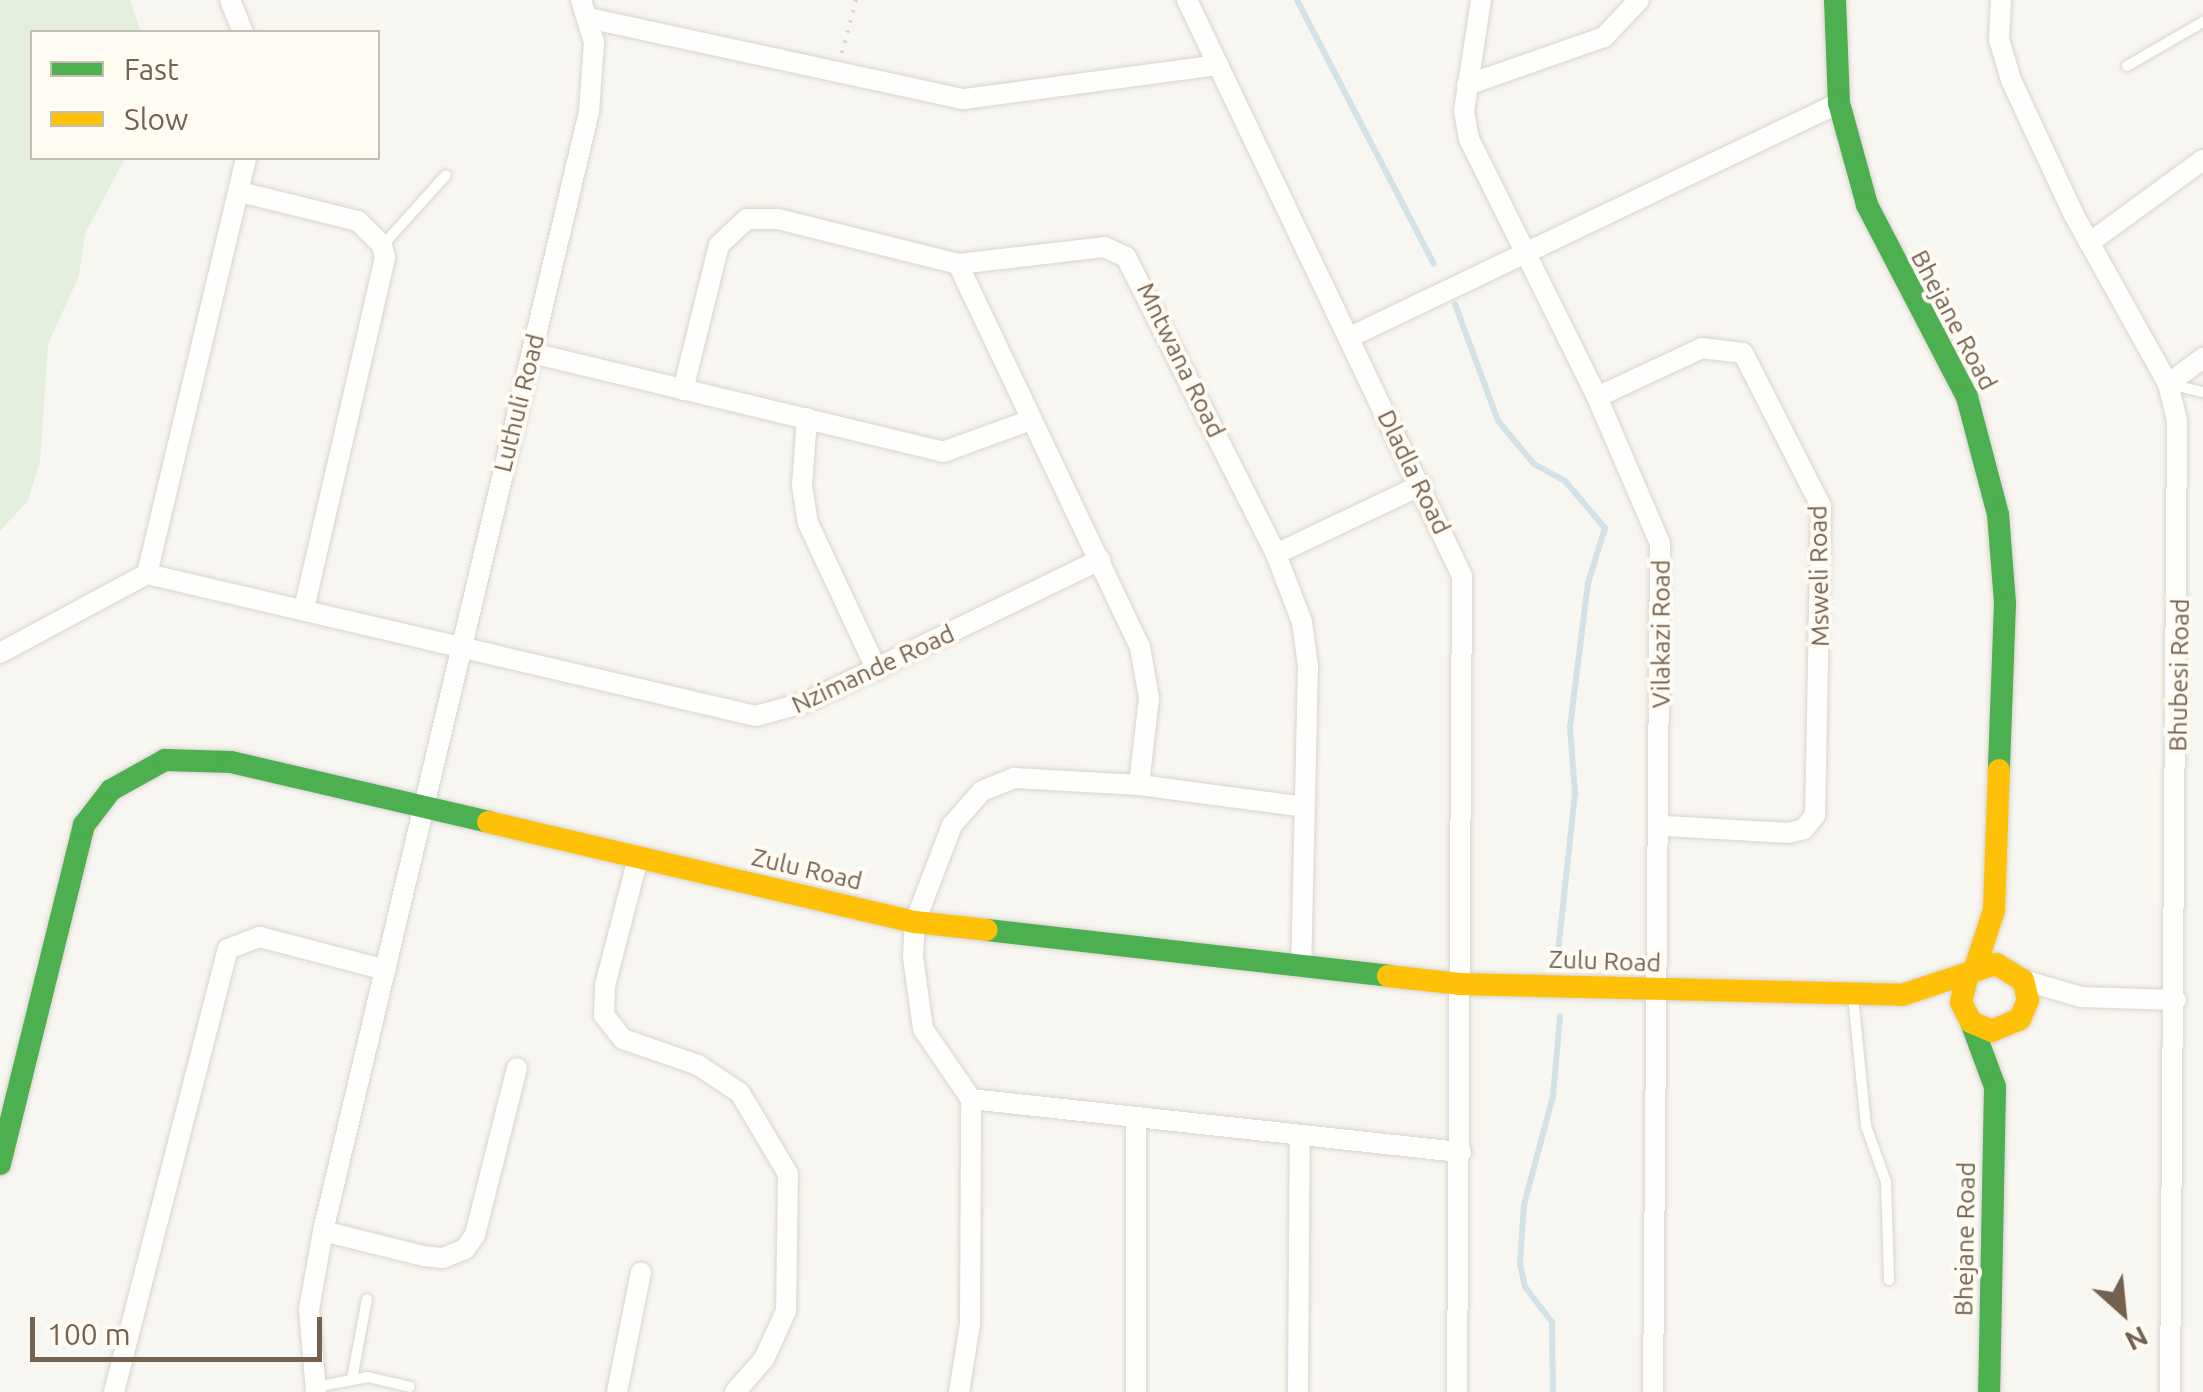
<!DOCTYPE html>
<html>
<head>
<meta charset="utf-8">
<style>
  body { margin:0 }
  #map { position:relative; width:2203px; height:1392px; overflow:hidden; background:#f8f6f0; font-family:Ubuntu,sans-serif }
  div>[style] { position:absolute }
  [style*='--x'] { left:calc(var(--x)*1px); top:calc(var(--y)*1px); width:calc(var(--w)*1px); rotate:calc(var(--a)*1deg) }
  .green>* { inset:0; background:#e4eedc }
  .stream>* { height:6px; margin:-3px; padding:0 3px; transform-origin:3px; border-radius:3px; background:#d2e2e7 }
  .path>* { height:4px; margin-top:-2px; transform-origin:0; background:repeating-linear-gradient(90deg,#dad6d0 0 2.5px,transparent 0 10.5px) }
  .roads { filter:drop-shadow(0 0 2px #d8d3ce) drop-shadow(0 0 2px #d8d3ce) }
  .lane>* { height:10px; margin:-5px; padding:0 5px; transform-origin:5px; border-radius:5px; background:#fefefd }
  .street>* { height:20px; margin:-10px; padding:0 10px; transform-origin:10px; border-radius:10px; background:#fefefd }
  .fast>* { height:22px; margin:-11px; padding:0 11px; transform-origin:11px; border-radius:11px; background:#4caf50 }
  .slow>* { height:22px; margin:-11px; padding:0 11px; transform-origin:11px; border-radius:11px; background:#ffc107 }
  span { translate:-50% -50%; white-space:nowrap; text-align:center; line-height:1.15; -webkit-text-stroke:8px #fefbf3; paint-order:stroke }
  .street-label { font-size:25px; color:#746251 }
  .legend { position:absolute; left:30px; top:30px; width:350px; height:130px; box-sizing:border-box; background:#fefbf3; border:2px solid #c7beb2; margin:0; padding:12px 18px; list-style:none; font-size:30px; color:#746251 }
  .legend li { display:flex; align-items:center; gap:20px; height:50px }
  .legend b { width:50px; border:2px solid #c7beb2 }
  .north { position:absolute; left:2073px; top:1262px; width:100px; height:100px; -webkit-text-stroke:8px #fefbf3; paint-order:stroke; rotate:153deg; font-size:28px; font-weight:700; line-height:40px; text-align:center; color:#746251 }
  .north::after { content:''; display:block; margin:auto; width:35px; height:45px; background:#746251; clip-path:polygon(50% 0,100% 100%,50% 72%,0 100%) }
  .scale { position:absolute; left:30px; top:1317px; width:292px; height:45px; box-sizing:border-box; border:5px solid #746251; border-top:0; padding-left:12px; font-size:30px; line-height:35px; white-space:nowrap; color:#746251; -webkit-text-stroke:8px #fefbf3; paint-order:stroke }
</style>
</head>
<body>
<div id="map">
  <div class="green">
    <div style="clip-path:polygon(0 0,130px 0,141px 32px,32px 32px,32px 158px,125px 158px,85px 234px,79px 276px,48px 344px,40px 460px,28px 501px,0 531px)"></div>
  </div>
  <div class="stream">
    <div style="--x:1297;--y:0;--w:297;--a:62.6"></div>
    <div style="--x:1455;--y:304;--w:125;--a:69.8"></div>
    <div style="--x:1498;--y:421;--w:56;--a:50.1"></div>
    <div style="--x:1534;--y:464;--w:35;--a:29"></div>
    <div style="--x:1565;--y:481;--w:62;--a:49.6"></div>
    <div style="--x:1605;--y:528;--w:58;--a:107.2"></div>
    <div style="--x:1588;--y:583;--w:145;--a:97.1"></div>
    <div style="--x:1570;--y:727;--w:66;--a:85.7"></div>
    <div style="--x:1575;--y:793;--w:170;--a:96.1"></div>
    <div style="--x:1553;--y:1392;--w:70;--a:-90.8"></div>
    <div style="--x:1552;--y:1322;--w:44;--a:-127.6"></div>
    <div style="--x:1525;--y:1287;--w:25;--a:-102"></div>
    <div style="--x:1520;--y:1263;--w:58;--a:-86.1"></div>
    <div style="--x:1524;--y:1205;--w:113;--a:-75.1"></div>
    <div style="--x:1553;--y:1096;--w:80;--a:-85"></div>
  </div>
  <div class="path">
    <div style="--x:842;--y:53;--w:55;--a:-75.2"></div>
  </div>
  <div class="roads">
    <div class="lane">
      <div style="--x:2127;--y:66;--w:88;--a:-30.1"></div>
      <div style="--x:383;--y:245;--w:94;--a:-48"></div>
      <div style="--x:2170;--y:384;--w:34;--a:14"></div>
      <div style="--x:1853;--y:996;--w:131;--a:84.3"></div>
      <div style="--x:1866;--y:1126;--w:59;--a:70.3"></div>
      <div style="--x:1886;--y:1182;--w:98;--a:88.2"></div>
      <div style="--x:352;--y:1379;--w:81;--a:-79.4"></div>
      <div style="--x:315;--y:1387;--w:54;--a:-10.7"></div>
      <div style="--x:368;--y:1377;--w:43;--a:13.4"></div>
    </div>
    <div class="street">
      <div style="--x:230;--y:0;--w:35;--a:68"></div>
      <div style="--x:1187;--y:0;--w:638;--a:64.48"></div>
      <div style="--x:1462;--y:576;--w:816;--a:90.35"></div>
      <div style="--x:1481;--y:0;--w:112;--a:98.7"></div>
      <div style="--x:1464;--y:111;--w:28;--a:80"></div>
      <div style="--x:1469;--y:139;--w:288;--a:63.6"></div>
      <div style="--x:1597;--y:397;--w:159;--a:66.7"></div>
      <div style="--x:1660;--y:543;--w:849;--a:90.47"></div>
      <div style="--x:2001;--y:0;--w:39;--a:93"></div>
      <div style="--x:1999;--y:39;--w:43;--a:73.7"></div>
      <div style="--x:2011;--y:80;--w:149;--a:65"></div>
      <div style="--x:2074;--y:215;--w:193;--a:60.9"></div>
      <div style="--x:2168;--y:384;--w:38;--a:76"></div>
      <div style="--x:2177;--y:421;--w:971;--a:90.41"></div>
      <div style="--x:588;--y:18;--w:385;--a:12.2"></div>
      <div style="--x:964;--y:99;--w:257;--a:-7.6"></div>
      <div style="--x:1467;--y:85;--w:145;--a:-19.3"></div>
      <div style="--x:1604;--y:37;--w:51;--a:-46.6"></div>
      <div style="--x:240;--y:192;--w:122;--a:13.8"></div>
      <div style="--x:358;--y:221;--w:34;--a:45"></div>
      <div style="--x:382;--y:245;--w:13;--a:77"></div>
      <div style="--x:385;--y:258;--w:359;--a:103"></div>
      <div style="--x:2089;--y:243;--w:141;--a:-36.1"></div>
      <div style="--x:958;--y:264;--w:424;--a:64.6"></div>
      <div style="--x:1140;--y:647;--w:52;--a:80"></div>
      <div style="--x:1149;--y:698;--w:88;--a:96.6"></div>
      <div style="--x:1350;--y:337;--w:542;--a:-25.57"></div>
      <div style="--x:532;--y:353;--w:423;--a:13.5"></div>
      <div style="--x:943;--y:452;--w:94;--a:-20"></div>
      <div style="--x:2168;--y:384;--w:44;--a:-36.6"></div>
      <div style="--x:683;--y:390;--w:149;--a:-76.1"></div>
      <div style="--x:719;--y:245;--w:38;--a:-43"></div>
      <div style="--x:747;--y:219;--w:31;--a:0"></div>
      <div style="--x:778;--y:219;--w:186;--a:14"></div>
      <div style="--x:958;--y:264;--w:147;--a:-6.6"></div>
      <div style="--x:1104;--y:247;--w:24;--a:24"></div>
      <div style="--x:1126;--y:257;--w:333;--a:63.2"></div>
      <div style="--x:1276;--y:554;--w:73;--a:69.1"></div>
      <div style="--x:1302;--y:622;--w:44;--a:82.2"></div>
      <div style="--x:1308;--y:666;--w:301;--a:91.3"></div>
      <div style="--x:1597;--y:397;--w:116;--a:-25"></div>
      <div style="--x:1702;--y:348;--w:41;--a:7"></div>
      <div style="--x:1743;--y:353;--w:172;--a:63"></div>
      <div style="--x:1821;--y:506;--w:309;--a:91.1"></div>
      <div style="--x:1815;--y:815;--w:18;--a:128"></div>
      <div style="--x:1804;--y:829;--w:16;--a:166"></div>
      <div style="--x:1788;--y:833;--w:127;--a:-176.8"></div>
      <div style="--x:807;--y:418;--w:68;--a:94.2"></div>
      <div style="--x:802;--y:486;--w:37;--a:81"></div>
      <div style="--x:808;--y:523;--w:162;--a:64.9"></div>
      <div style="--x:1276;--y:554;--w:161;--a:-25.4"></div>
      <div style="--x:147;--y:574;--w:428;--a:-76.6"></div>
      <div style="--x:0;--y:653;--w:167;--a:-28.3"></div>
      <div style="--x:147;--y:574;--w:625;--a:13.13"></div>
      <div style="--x:756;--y:716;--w:53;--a:-15.4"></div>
      <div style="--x:807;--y:702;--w:326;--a:-25.9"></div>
      <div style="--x:638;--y:858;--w:132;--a:104.5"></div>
      <div style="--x:605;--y:986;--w:29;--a:92"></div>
      <div style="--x:604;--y:1015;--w:31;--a:52"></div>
      <div style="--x:623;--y:1039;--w:79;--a:19.1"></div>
      <div style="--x:698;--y:1065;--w:50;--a:33.7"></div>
      <div style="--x:740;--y:1093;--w:94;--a:59.3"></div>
      <div style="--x:788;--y:1174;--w:137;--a:90.8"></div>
      <div style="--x:786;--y:1311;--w:53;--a:114.6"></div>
      <div style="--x:764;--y:1359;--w:44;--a:131.3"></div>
      <div style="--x:2023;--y:980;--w:60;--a:16.3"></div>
      <div style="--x:2081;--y:997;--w:95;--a:1.8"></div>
      <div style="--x:971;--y:1099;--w:493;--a:6.2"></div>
      <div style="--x:1136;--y:1119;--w:273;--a:90"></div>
      <div style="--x:323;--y:1231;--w:103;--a:14"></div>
      <div style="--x:423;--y:1256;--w:20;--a:6"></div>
      <div style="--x:443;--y:1258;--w:24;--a:-22"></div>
      <div style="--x:465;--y:1249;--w:17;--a:-54"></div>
      <div style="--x:475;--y:1235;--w:172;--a:-75.9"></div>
      <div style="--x:114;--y:1392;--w:457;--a:-75.6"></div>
      <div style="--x:228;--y:949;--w:34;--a:-21"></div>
      <div style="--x:260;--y:937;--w:130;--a:14.7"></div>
      <div style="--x:316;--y:1392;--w:83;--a:-94.8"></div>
      <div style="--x:309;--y:1309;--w:79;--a:-79.8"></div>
      <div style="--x:323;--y:1231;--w:1150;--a:-76.63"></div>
      <div style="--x:589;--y:112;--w:70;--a:-85.9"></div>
      <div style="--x:594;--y:42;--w:44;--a:-107.2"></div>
      <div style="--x:617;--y:1392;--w:122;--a:-78.7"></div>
      <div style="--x:959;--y:1392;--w:69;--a:-80.8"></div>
      <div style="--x:970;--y:1324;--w:225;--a:-89.7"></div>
      <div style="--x:971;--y:1099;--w:85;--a:-124.4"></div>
      <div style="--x:923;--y:1029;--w:73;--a:-97.9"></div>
      <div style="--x:913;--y:957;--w:35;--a:-87"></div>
      <div style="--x:915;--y:922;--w:104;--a:-69.1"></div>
      <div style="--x:952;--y:825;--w:45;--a:-48.6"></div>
      <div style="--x:982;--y:791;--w:35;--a:-22"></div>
      <div style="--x:1014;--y:778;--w:125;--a:3.2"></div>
      <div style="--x:1139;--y:785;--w:167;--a:7.5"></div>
      <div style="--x:1298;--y:1392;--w:256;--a:-89.6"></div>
    </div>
    <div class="fast">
      <div style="--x:1835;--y:0;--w:103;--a:87.8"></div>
      <div style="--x:1839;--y:103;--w:106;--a:74.6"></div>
      <div style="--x:1867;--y:205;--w:216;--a:62.5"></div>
      <div style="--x:1967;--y:397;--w:121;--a:75.2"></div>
      <div style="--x:1998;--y:514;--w:89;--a:85.5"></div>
      <div style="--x:2005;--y:603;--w:167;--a:92.1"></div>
      <div style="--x:987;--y:930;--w:404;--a:6.5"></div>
      <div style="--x:1971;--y:1022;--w:69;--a:69.7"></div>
      <div style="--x:1995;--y:1087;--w:305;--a:91.1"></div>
      <div style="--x:0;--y:1164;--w:349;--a:-76.1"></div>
      <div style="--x:84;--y:825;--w:44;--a:-52.4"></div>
      <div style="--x:111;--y:790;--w:62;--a:-29.1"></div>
      <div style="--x:165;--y:760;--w:66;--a:1.7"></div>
      <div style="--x:231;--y:762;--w:264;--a:13.1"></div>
    </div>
    <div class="slow">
      <div style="--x:488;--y:822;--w:439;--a:13.2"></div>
      <div style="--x:915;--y:922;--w:72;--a:6.3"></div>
      <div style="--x:1974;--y:971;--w:64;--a:-71.8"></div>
      <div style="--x:1994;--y:910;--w:140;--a:-88"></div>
      <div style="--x:1388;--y:976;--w:72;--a:6.3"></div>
      <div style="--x:1460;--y:984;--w:442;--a:1.4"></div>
      <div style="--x:1902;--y:995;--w:99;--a:-18.3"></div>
      <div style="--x:1996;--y:964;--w:31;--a:31"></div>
      <div style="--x:2023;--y:980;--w:21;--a:76"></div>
      <div style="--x:2028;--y:1000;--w:21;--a:113"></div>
      <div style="--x:2020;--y:1019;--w:30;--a:157"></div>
      <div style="--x:1992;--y:1031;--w:23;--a:-157"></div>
      <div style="--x:1971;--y:1022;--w:22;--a:-117"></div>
      <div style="--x:1961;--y:1002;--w:25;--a:-76"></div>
    </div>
  </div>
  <div class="street-label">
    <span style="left:1954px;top:320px;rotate:62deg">Bhejane Road</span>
    <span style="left:1181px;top:360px;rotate:64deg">Mntwana Road</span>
    <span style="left:519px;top:403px;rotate:-76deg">Luthuli Road</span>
    <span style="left:1414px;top:472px;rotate:64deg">Dladla Road</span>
    <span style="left:1819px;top:576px;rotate:-91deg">Msweli Road</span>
    <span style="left:1661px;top:634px;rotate:-90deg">Vilakazi Road</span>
    <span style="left:873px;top:669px;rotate:-25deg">Nzimande Road</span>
    <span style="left:2179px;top:675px;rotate:-89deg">Bhubesi Road</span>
    <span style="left:807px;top:869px;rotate:13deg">Zulu Road</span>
    <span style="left:1605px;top:961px;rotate:2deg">Zulu Road</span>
    <span style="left:1965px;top:1239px;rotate:-89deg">Bhejane Road</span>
  </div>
  <ul class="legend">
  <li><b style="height:12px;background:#4caf50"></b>Fast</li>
  <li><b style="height:12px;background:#ffc107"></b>Slow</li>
  </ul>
  <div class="north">N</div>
  <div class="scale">100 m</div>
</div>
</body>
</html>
